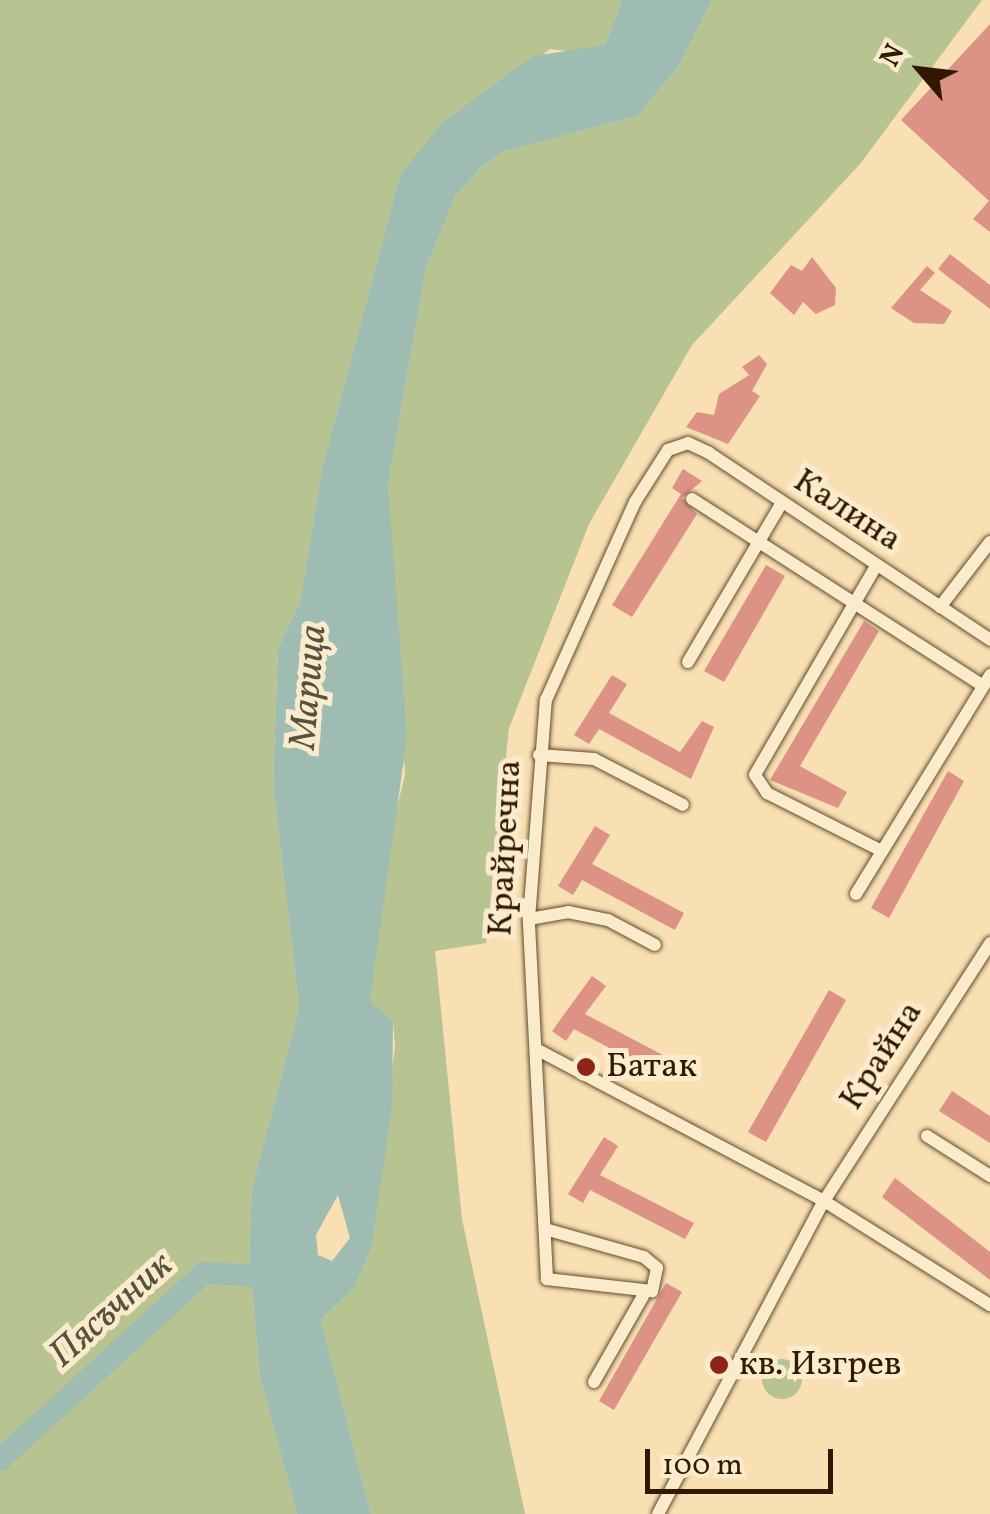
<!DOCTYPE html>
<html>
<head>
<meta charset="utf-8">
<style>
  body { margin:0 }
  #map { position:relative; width:990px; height:1514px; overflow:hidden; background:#f9e0b2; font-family:Vollkorn,serif }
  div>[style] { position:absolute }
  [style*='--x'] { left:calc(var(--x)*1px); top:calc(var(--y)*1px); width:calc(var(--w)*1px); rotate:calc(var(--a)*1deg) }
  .green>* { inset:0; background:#b7c391 }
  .round { border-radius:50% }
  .water>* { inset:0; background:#9ebcb1 }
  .river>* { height:22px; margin:-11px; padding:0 11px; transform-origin:11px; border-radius:11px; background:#9ebcb1 }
  .building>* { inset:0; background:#dc9284 }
  .roads { filter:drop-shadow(0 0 2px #624b2c) drop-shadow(0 0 2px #624b2c) }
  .minor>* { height:12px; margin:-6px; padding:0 6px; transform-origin:6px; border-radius:6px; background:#fbebcd }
  .dots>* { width:28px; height:28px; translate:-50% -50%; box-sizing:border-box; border:5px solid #fbebcd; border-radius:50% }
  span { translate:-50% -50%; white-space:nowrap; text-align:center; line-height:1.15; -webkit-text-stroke:10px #fbebcd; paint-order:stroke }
  .street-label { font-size:35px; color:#301900 }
  .poi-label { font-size:35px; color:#301900 }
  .left { translate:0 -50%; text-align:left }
  .water-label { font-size:38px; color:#56523e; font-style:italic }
  .north { position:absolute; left:870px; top:20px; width:100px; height:100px; -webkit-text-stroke:8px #fbebcd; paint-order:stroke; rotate:298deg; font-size:28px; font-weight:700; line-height:40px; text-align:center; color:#301900 }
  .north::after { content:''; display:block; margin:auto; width:35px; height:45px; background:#301900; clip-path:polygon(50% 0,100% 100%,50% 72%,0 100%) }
  .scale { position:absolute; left:645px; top:1449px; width:188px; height:45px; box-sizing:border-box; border:5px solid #301900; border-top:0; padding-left:12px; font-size:30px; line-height:35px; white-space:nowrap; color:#301900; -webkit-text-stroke:8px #fbebcd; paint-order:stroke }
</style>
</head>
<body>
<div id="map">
  <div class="green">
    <div style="clip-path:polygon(0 0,622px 0,605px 45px,587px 54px,550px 49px,400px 175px,322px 468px,300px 602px,278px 648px,273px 784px,299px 1008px,252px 1188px,249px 1256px,260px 1378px,297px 1514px,0 1514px)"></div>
    <div style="clip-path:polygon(712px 0,982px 0,860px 164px,692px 345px,589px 524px,509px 728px,486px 943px,435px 951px,462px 1219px,525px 1514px,371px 1514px,321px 1320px,355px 1287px,371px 1250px,395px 1046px,393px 1021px,370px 1001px,381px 872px,405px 775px,388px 486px,426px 268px,456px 195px,481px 167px,502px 152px,637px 116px,678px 67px)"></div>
    <div class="round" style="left:762px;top:1359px;width:40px;height:40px"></div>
  </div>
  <div class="water">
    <div style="clip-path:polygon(evenodd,622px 0,712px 0,678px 67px,637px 116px,502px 152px,481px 167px,456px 195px,426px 268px,388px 486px,407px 737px,370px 1001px,393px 1021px,392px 1106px,371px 1250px,355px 1287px,321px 1320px,371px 1514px,297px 1514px,260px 1378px,249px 1256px,252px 1188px,299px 1008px,273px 784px,278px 648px,300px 602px,322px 468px,400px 175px,442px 123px,533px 56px,605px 45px,622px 0,338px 1195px,350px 1238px,332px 1261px,318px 1255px,316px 1235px,338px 1195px)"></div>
  </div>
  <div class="river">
    <div style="--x:0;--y:1460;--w:277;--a:-42.5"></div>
    <div style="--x:204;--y:1273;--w:75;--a:3.1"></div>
  </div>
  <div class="building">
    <div style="clip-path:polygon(990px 24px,990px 232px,973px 219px,989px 201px,901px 120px)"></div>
    <div style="clip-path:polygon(950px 254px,990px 285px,990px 309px,938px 269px)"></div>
    <div style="clip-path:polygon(812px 257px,836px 288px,835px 305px,816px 314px,803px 302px,794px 315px,770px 293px,791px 265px,802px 271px)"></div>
    <div style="clip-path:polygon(927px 266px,935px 273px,920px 290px,952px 311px,944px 324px,914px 323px,891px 308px)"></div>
    <div style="clip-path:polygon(759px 355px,767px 364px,752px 391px,760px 396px,728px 444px,686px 427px,697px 412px,714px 415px,719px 394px,749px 375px,742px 367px)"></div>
    <div style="clip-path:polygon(683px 469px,702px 481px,682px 498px,697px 514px,632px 617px,612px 605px,681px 494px,672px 488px)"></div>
    <div style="clip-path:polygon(766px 565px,785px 576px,724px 682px,704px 671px)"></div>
    <div style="clip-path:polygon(864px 621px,879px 631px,800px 766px,847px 792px,838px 808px,770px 780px)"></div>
    <div style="clip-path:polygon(612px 675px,627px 684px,609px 713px,680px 752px,702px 721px,714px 727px,691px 779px,599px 729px,589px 744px,574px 735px)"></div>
    <div style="clip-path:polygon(948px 771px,964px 781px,889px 918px,871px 908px)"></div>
    <div style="clip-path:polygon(595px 826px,610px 835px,592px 864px,684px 913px,675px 930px,582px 880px,573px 895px,558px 886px)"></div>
    <div style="clip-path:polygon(592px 976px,606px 986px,585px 1014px,678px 1063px,669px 1080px,574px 1029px,566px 1041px,552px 1031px)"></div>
    <div style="clip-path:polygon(829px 990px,846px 1000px,766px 1142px,748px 1132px)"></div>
    <div style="clip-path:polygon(952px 1091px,990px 1116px,990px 1143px,939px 1111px)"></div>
    <div style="clip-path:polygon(604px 1137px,618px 1146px,600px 1175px,694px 1223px,685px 1239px,590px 1190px,583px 1203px,568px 1194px)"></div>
    <div style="clip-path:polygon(895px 1178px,990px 1252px,990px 1280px,882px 1197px)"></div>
    <div style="clip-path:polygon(666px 1283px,682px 1292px,614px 1410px,599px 1401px)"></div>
  </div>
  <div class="roads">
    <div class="minor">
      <div style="--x:692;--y:499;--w:346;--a:32.7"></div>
      <div style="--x:876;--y:566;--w:241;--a:120.1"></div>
      <div style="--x:755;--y:775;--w:22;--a:56"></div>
      <div style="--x:767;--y:793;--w:127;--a:26.8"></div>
      <div style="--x:940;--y:607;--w:82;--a:-52.4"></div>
      <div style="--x:688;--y:662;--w:183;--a:-59.5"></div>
      <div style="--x:539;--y:755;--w:55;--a:4.2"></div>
      <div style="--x:594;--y:759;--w:100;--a:27.3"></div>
      <div style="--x:856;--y:894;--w:257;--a:-58.5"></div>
      <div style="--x:529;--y:919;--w:40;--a:-10"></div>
      <div style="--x:568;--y:912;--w:41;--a:11.3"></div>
      <div style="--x:608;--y:920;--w:53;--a:28"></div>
      <div style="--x:538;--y:1050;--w:323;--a:27.8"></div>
      <div style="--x:824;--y:1201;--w:196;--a:32.1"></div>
      <div style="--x:927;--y:1136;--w:75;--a:32.4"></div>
      <div style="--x:545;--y:1229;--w:103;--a:15.8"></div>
      <div style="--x:644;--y:1257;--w:17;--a:40"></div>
      <div style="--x:657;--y:1268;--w:24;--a:102"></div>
      <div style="--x:652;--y:1291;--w:106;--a:-173.5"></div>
      <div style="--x:547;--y:1279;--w:360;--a:-92.9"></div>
      <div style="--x:529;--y:919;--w:220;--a:-85.6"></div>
      <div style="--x:546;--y:700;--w:217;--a:-65.8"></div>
      <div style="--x:635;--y:502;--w:62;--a:-57.6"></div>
      <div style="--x:668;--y:450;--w:21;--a:-19"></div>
      <div style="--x:688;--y:443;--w:23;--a:25"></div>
      <div style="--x:709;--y:453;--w:338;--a:33.6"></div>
      <div style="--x:594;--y:1382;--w:99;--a:-60.3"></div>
      <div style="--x:658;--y:1514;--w:354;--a:-62.1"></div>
      <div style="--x:824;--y:1201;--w:307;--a:-57.2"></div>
    </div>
  </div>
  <div class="dots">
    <div style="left:586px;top:1067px;background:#8f2418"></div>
    <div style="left:719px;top:1365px;background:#8f2418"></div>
  </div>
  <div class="street-label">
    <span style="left:847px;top:511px;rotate:33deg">Калина</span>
    <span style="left:506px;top:848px;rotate:-87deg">Крайречна</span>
    <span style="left:882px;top:1056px;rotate:-57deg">Крайна</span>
  </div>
  <div class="poi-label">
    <span class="left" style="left:606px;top:1067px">Батак</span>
    <span class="left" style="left:739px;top:1365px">кв. Изгрев</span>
  </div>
  <div class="water-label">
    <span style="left:310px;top:687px;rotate:-85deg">Марица</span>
    <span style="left:112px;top:1311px;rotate:-42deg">Пясъчник</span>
  </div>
  <div class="north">N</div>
  <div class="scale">100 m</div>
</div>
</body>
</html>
